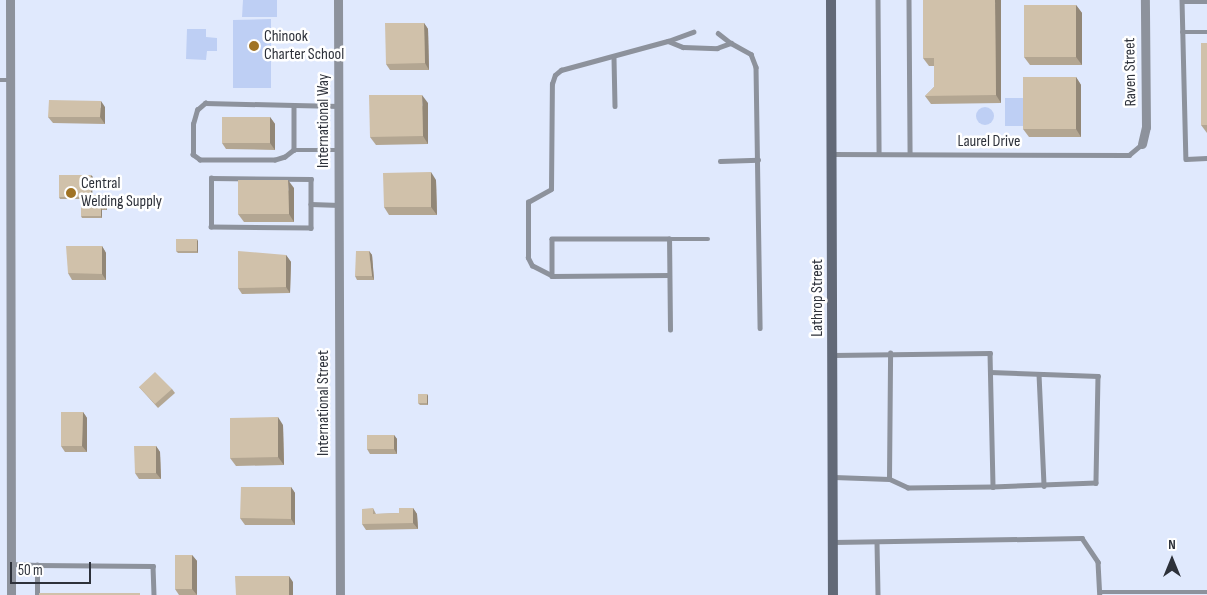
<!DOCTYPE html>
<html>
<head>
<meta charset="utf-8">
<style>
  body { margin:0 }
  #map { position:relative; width:1207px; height:595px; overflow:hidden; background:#e0e9fd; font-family:"Sofia Sans Condensed",sans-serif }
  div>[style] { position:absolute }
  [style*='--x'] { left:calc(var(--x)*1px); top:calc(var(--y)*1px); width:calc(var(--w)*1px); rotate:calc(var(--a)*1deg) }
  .green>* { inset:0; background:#becff4 }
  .round { border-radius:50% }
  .lane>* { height:4.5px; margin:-2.25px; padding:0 2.25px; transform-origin:2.25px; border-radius:2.25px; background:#8d929c }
  .street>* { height:9px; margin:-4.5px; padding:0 4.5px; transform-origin:4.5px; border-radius:4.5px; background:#8d929c }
  .secondary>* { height:10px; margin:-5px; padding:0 5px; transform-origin:5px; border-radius:5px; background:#626977 }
  .wall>* { inset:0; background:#b3a692 }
  .shaded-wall>* { inset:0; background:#928777 }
  .building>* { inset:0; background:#d0c1aa }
  .dots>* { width:14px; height:14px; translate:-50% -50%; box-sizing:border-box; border:2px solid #fff; border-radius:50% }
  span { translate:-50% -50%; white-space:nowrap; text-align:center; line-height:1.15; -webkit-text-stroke:5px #fff; paint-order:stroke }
  .poi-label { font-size:16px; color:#2d313a }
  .left { translate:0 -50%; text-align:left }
  .street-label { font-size:16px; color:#2d313a }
  .north { position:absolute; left:1147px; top:535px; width:50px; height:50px; -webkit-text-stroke:4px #fff; paint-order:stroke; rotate:0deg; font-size:14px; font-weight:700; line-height:20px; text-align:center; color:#2d313a }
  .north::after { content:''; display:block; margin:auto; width:18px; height:22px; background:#2d313a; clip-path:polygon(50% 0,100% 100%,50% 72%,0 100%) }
  .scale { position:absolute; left:10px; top:562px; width:81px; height:22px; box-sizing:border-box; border:2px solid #2d313a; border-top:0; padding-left:6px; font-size:15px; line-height:18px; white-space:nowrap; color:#2d313a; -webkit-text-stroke:4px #fff; paint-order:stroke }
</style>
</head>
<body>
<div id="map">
  <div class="green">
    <div style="clip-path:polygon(243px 0,277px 0,277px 17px,242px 17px)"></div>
    <div style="clip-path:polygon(271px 19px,271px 88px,233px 88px,233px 20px)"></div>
    <div style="clip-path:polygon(187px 29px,206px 29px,206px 37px,217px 38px,217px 51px,207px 51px,206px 60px,186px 59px)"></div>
    <div style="clip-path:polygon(1005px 98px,1023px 98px,1023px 126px,1005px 126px)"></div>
    <div class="round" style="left:976px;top:107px;width:18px;height:18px"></div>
  </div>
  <div class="lane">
    <div style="--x:878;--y:0;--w:154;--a:89.6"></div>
    <div style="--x:909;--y:0;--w:154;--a:89.6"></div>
    <div style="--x:1182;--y:0;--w:159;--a:88.6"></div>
    <div style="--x:1186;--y:159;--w:21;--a:-3"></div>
    <div style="--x:1182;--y:2;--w:25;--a:0"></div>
    <div style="--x:1182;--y:32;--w:25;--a:0"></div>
    <div style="--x:718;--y:33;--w:16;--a:38"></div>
    <div style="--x:668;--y:41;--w:27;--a:-20"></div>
    <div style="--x:614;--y:58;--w:48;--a:88.8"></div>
    <div style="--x:0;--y:80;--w:10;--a:0"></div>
    <div style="--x:294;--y:105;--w:45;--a:90"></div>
    <div style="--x:294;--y:150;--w:11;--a:142"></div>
    <div style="--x:285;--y:157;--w:10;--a:163"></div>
    <div style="--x:275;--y:160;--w:75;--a:180"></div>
    <div style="--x:200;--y:160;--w:9;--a:-144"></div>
    <div style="--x:193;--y:155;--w:31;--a:-90"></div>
    <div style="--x:193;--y:124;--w:15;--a:-74"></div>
    <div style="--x:197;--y:110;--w:11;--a:-41"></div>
    <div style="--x:205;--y:103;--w:89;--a:1.3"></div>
    <div style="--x:294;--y:105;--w:45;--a:1.3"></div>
    <div style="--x:294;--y:150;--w:45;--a:0"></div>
    <div style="--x:832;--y:154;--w:297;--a:0.2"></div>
    <div style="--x:1129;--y:155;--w:17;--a:-40"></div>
    <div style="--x:720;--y:161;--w:38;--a:-2"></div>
    <div style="--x:311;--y:204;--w:24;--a:90"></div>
    <div style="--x:311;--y:228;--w:100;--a:-179.4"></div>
    <div style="--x:211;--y:227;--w:49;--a:-90"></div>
    <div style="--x:211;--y:178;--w:100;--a:0.6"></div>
    <div style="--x:311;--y:179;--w:25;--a:90"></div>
    <div style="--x:311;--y:204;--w:28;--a:2"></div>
    <div style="--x:669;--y:239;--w:117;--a:180"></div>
    <div style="--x:552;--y:239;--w:37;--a:90"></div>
    <div style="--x:552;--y:276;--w:117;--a:-0.5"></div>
    <div style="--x:552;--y:276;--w:22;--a:-153"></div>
    <div style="--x:532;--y:266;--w:9;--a:-117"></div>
    <div style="--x:528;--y:258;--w:56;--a:-90"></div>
    <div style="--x:528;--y:202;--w:26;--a:-29"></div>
    <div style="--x:551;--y:189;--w:105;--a:-89.5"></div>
    <div style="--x:552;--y:84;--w:9;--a:-72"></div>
    <div style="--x:555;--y:75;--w:8;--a:-40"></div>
    <div style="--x:561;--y:70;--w:111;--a:-15.2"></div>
    <div style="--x:668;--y:41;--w:16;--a:22"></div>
    <div style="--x:683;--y:47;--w:34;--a:2"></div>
    <div style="--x:717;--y:48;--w:15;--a:-20"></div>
    <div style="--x:731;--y:43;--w:23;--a:29"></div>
    <div style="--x:751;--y:54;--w:14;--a:69"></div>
    <div style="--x:756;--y:67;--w:261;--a:89.1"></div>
    <div style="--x:670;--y:330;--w:91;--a:-90.6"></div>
    <div style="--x:669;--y:239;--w:39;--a:0"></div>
    <div style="--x:833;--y:355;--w:157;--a:-0.7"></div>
    <div style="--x:990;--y:353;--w:134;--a:88.7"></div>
    <div style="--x:993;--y:487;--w:85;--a:179.3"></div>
    <div style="--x:908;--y:488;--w:21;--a:-155"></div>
    <div style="--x:990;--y:372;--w:108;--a:2.1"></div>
    <div style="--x:1098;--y:376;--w:107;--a:91.1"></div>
    <div style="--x:1096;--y:483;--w:103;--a:177.8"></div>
    <div style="--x:1039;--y:374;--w:112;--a:87.4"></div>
    <div style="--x:834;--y:477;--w:55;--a:2.1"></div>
    <div style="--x:889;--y:479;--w:126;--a:-89.5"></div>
    <div style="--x:833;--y:542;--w:249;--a:-0.9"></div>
    <div style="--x:1082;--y:538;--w:29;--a:56"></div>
    <div style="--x:1098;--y:562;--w:33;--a:87"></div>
    <div style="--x:877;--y:542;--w:53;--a:88.9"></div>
    <div style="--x:11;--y:564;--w:26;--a:2"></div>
    <div style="--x:1100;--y:592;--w:107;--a:0"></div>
    <div style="--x:37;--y:595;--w:30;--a:-90"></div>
    <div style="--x:37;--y:565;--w:116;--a:0.5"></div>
    <div style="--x:153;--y:566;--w:29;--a:88"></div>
  </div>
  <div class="street">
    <div style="--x:10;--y:0;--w:595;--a:89.9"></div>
    <div style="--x:338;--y:0;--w:595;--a:89.81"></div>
    <div style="--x:1142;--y:144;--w:17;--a:-77"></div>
    <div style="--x:1146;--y:127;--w:127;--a:-90.5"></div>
  </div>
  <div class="secondary">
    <div style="--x:831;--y:0;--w:595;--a:89.81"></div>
  </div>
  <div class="wall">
    <div style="clip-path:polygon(1001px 0,1001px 103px,931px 104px,925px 96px,934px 87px,934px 66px,929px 66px,923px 58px)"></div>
    <div style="clip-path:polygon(1076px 5px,1082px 13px,1082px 65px,1030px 65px,1024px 57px)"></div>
    <div style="clip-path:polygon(424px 23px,428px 29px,429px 70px,390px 70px,386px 64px)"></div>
    <div style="clip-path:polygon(1207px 43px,1207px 133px,1201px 125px)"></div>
    <div style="clip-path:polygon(1076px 77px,1081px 85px,1081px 137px,1029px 137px,1023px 129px)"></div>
    <div style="clip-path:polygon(428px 103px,428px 144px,376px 145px,370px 137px)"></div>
    <div style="clip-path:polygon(105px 107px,105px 124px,53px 123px,48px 117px)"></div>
    <div style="clip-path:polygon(270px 117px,275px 124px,275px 150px,226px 149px,222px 143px)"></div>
    <div style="clip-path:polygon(93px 177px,92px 195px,106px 195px,107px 197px,107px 210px,102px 210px,102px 218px,82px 218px,81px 216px,81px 199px,60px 199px,59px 197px)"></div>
    <div style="clip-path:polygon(436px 180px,437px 215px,389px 215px,384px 207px)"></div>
    <div style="clip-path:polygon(294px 188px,294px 222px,244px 222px,238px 214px)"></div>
    <div style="clip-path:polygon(198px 241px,198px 253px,178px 253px,176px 251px)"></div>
    <div style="clip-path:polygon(102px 246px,106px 253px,106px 280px,72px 280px,68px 273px)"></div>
    <div style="clip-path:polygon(369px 251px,372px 255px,374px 280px,357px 280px,355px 276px)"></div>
    <div style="clip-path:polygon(286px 255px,291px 262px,290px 293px,242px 294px,238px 288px)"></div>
    <div style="clip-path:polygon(139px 387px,172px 389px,175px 393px,158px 408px)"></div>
    <div style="clip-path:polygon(427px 394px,428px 396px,428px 405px,420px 405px,418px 403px)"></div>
    <div style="clip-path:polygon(83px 412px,87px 418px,87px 452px,65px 452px,61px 446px)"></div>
    <div style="clip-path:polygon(283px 425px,284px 465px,236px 466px,230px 458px)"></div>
    <div style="clip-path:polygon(394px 435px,397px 439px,397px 454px,370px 454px,367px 449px)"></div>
    <div style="clip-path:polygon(156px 446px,160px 452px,161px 479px,139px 479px,135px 473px)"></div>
    <div style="clip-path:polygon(291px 487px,295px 493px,295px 525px,245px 525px,240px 518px)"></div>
    <div style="clip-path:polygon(373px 508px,376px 514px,399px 513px,413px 508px,417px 514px,418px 529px,366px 530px,362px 524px)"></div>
    <div style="clip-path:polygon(192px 555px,197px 561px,197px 595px,179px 595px,175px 589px)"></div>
  </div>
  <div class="shaded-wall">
    <div style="clip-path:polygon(995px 0,1001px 0,1001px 103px,996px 95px)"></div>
    <div style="clip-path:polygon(1076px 5px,1082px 13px,1082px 65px,1076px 57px)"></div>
    <div style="clip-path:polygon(424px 23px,428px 29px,429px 70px,425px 63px)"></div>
    <div style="clip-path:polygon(1076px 77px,1081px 85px,1081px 137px,1076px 129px)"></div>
    <div style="clip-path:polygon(422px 95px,428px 103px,428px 144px,423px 136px)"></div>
    <div style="clip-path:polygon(101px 101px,105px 107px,105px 124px,100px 117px)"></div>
    <div style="clip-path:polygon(270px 117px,275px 124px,275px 150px,270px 143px)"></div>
    <div style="clip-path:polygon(431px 172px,436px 180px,437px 215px,431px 207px)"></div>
    <div style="clip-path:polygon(91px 175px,93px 177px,92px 197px,91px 195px)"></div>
    <div style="clip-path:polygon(288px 180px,294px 188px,294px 222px,289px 214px)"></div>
    <div style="clip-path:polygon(106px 195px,107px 197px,107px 210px,105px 208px)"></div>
    <div style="clip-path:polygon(101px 208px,102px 210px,102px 218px,101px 216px)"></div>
    <div style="clip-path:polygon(197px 239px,198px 241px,198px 253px,197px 251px)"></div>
    <div style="clip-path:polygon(102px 246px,106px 253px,106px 280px,102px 274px)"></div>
    <div style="clip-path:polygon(369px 251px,372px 255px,374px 280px,372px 276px)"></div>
    <div style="clip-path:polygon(286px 255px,291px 262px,290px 293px,286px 287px)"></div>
    <div style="clip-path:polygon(427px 394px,428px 396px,428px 405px,427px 403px)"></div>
    <div style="clip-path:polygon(83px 412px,87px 418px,87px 452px,82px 446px)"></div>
    <div style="clip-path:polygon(278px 417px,283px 425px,284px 465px,278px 457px)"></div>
    <div style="clip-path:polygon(394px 435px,397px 439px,397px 454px,394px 449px)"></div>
    <div style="clip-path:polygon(156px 446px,160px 452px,161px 479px,156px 473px)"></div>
    <div style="clip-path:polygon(291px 487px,295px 493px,295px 525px,291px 519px)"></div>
    <div style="clip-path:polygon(413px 508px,417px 514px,418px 529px,413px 523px)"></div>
    <div style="clip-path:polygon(192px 555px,197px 561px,197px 595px,192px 589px)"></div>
    <div style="clip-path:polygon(289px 576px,293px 582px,293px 595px,289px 595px)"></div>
  </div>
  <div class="building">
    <div style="clip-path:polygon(923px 0,995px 0,996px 95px,925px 96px,934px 87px,934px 58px,923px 58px)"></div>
    <div style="clip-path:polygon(1024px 5px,1076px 5px,1076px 57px,1024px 57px)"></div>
    <div style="clip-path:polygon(385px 23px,424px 23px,425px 63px,386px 64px)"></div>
    <div style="clip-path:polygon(1201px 43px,1207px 43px,1207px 125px,1201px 125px)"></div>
    <div style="clip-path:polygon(1023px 77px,1076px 77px,1076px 129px,1023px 129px)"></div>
    <div style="clip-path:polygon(369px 95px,422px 95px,423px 136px,370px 137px)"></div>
    <div style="clip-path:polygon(49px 100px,101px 101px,100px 117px,48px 117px)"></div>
    <div style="clip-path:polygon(222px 117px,270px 117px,270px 143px,222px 143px)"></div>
    <div style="clip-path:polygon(431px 172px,431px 207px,384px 207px,383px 173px)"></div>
    <div style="clip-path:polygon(59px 175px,91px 175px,91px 195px,106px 195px,105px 208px,101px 208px,101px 216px,81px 216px,81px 197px,59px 197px)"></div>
    <div style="clip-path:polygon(238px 180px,288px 180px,289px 214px,238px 214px)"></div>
    <div style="clip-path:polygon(176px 239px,197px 239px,197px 251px,176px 251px)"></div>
    <div style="clip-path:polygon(66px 246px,102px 246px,102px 274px,68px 273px)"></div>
    <div style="clip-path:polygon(238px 251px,286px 255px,286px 287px,238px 288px)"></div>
    <div style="clip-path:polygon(356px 251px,369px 251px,372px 276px,355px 276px)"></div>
    <div style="clip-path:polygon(155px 372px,172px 389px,155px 404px,139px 387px)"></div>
    <div style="clip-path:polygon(418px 394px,427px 394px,427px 403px,418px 403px)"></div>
    <div style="clip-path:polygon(61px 412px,83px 412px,82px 446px,61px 446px)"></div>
    <div style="clip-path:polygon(278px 417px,278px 457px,230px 458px,230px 418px)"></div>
    <div style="clip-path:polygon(367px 435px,394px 435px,394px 449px,367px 449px)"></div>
    <div style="clip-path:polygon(134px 446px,156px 446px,156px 473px,135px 473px)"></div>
    <div style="clip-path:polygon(241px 487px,291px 487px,291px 519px,240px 518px)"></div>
    <div style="clip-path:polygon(373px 508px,373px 514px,399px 513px,399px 508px,413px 508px,413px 523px,362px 524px,362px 509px)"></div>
    <div style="clip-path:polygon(175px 555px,192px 555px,192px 589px,175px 589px)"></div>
    <div style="clip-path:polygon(235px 576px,289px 576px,289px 595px,236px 595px)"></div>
    <div style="clip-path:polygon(39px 593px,140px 593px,140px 595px,39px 595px)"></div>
  </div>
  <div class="dots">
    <div style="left:254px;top:46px;background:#a07324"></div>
    <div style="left:71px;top:193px;background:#a07324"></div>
  </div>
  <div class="poi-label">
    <span class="left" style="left:264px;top:46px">Chinook<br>Charter School</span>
    <span class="left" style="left:81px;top:193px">Central<br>Welding Supply</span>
  </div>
  <div class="street-label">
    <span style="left:1131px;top:72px;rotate:-91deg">Raven Street</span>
    <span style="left:324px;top:121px;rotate:-90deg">International Way</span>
    <span style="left:989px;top:142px">Laurel Drive</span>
    <span style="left:818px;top:298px;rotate:-90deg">Lathrop Street</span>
    <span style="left:324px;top:403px;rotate:-90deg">International Street</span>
  </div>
  <div class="north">N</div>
  <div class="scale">50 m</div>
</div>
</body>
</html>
